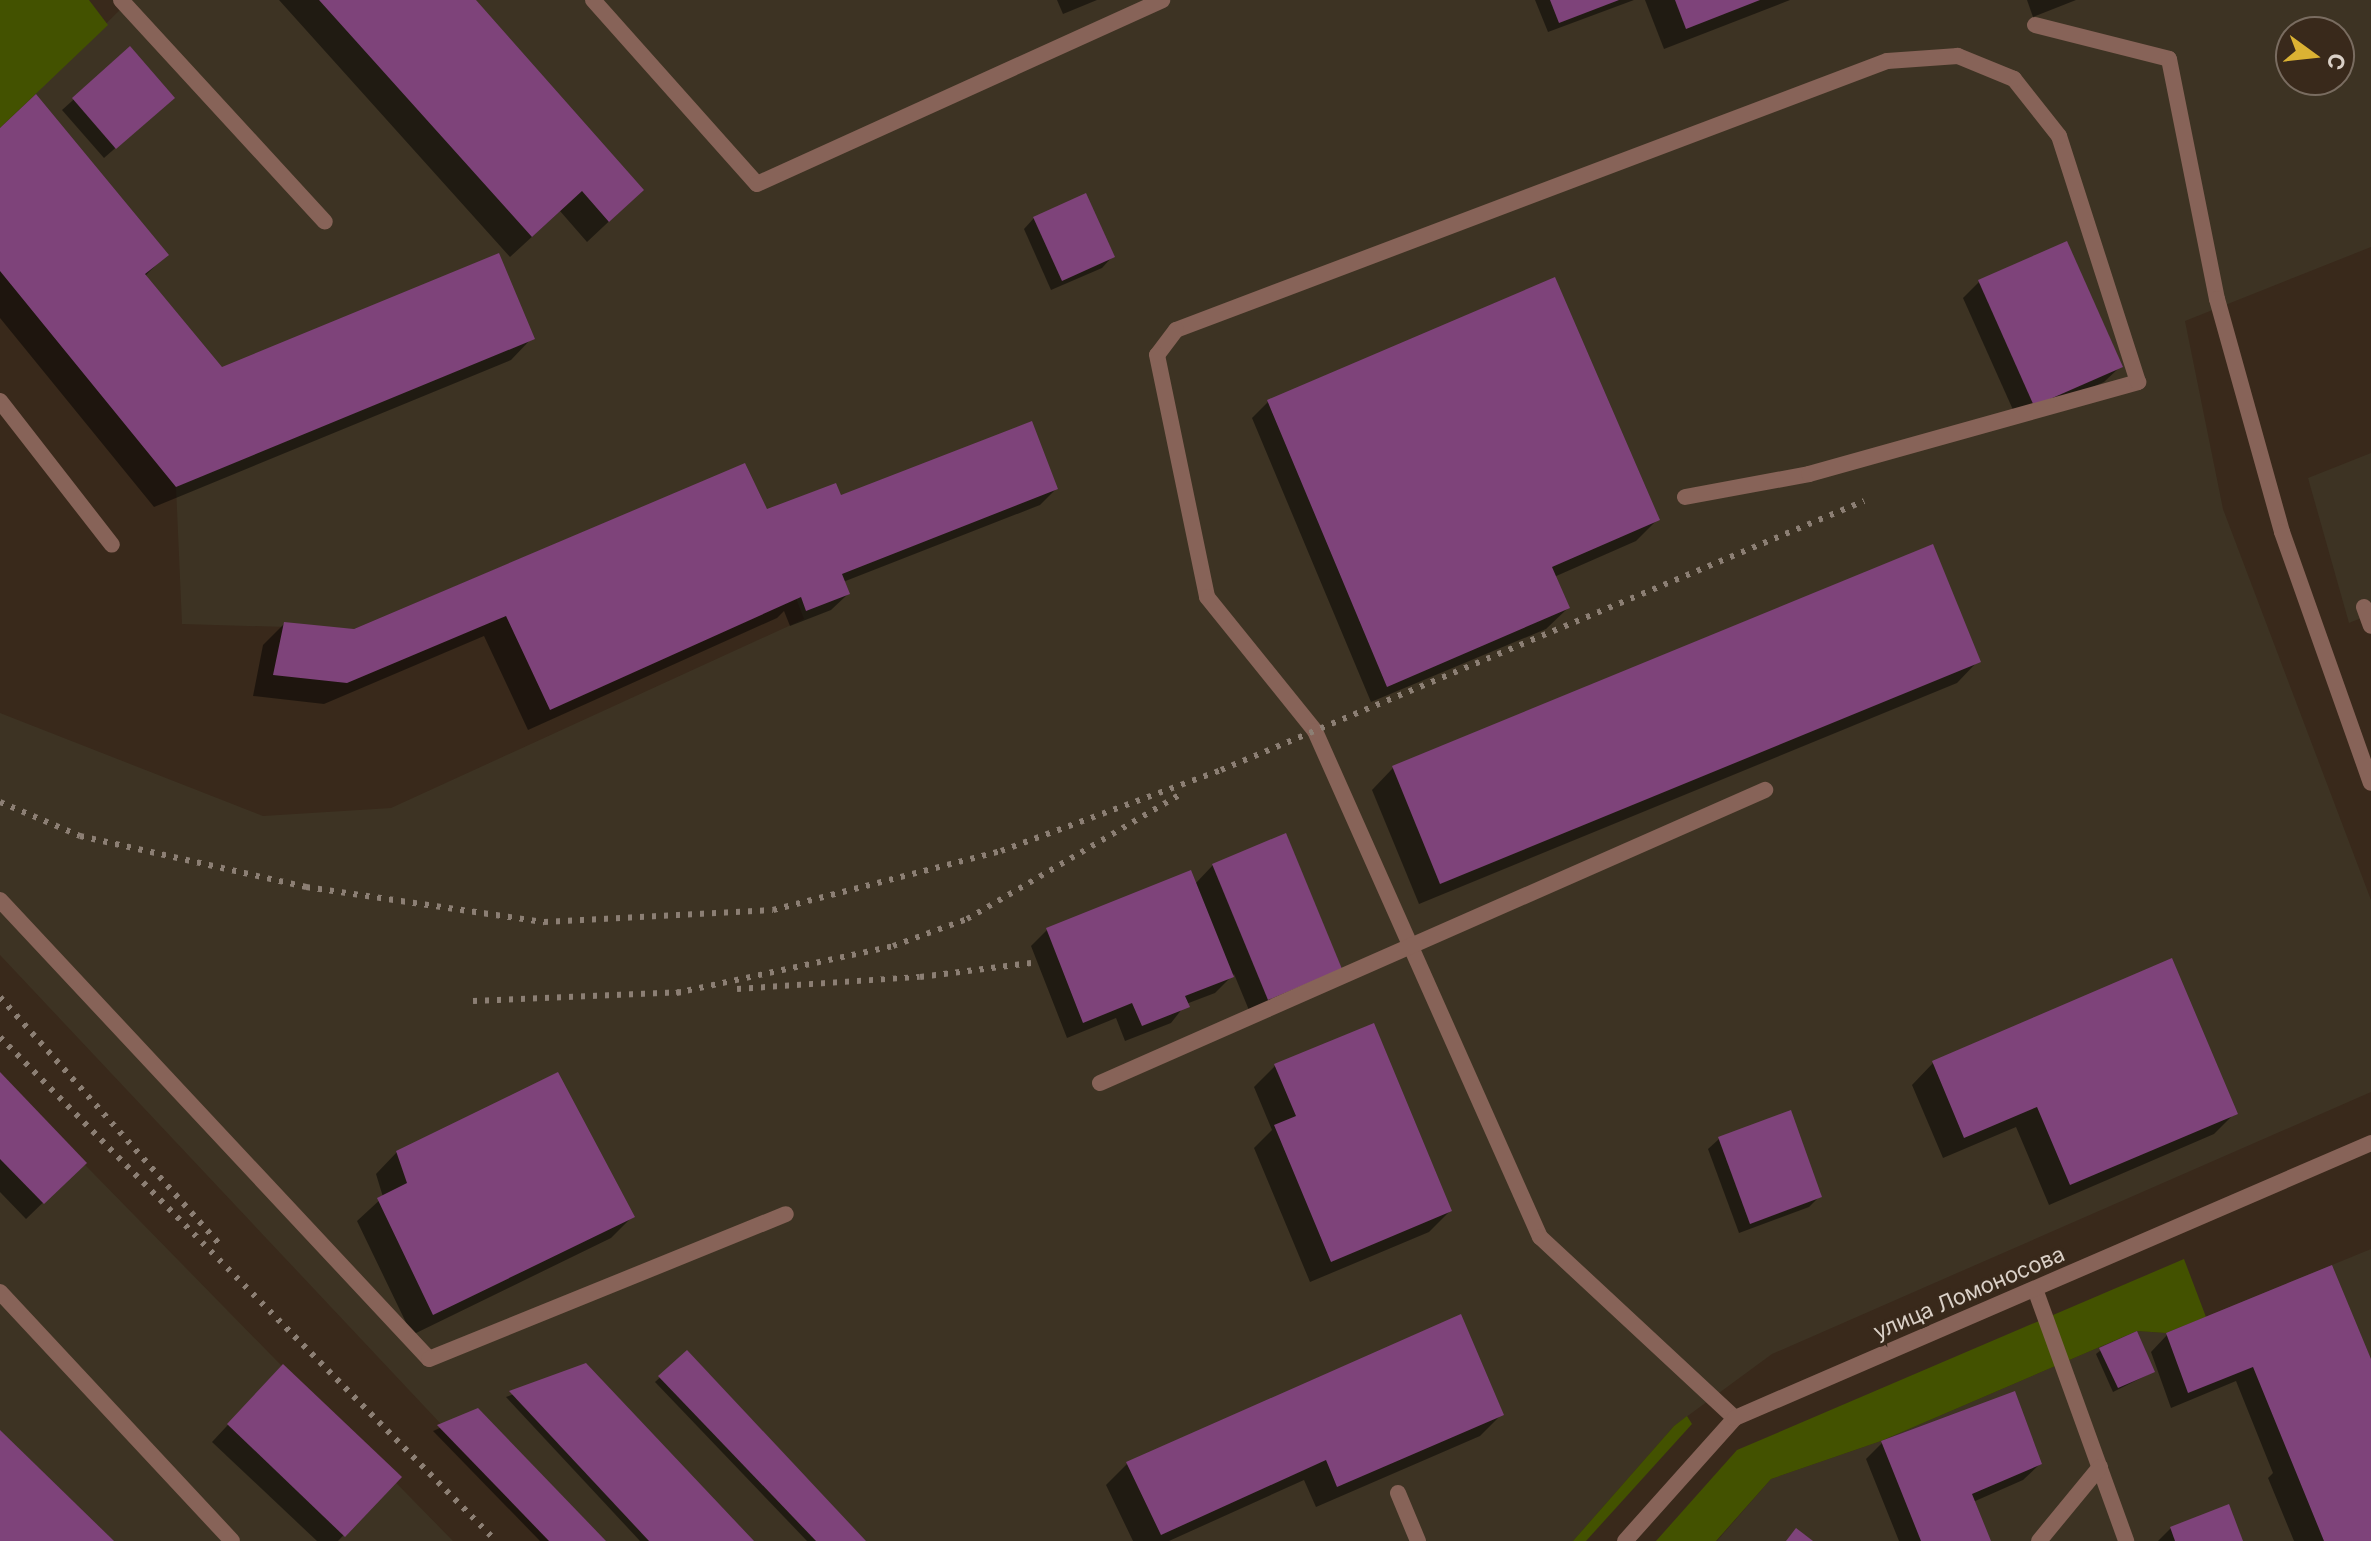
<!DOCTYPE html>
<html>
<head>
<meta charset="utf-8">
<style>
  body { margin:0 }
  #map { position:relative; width:2371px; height:1541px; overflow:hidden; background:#39291b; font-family:Inter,sans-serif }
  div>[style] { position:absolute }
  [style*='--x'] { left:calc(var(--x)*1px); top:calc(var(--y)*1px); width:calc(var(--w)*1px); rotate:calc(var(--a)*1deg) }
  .industrial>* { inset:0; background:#3d3323 }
  .green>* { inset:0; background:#435200 }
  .shadow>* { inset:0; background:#0007 }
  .building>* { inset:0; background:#7e437a }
  .lane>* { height:16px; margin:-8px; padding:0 8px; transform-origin:8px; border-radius:8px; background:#876358 }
  .street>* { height:16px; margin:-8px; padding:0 8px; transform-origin:8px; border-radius:8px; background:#876358 }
  .rail>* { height:6px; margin-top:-3px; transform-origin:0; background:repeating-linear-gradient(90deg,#8c7f74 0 4px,transparent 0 12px) }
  span { translate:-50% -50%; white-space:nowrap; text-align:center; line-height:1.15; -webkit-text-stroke:7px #39291b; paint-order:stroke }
  .street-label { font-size:22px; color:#dad0c7 }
  .north { position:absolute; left:2275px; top:16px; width:80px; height:80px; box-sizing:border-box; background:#39291b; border:2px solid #796c60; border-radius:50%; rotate:105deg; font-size:22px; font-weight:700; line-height:32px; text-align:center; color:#dad0c7 }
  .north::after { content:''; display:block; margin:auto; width:28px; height:36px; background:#dbb233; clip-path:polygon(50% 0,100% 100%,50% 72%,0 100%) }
</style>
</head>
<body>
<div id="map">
  <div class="industrial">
    <div style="clip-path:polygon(evenodd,130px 0,2371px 0,2371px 247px,2185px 321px,2223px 509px,2371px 900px,2371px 1092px,1772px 1354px,1674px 1426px,1573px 1541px,551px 1541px,0 955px,0 713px,263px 816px,391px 808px,804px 619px,745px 464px,354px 629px,182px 624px,176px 487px,0 271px,0 128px,130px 0,2291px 32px,2339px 32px,2339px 80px,2291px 80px,2291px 32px)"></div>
    <div style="clip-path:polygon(2371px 453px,2371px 614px,2349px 623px,2308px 478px)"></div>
    <div style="clip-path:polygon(0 1078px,453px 1541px,0 1541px)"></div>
    <div style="clip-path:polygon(2371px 1249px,2371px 1541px,1717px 1541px,1771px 1479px,1881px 1441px,2137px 1331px,2166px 1333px)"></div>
  </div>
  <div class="green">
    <div style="clip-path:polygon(0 0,89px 0,108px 25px,0 128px)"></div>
    <div style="clip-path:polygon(2184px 1259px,2206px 1317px,2166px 1333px,2137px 1331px,1881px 1441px,1771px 1479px,1716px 1541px,1656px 1541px,1737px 1450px)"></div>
    <div style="clip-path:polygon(1687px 1416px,1692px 1424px,1586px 1541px,1573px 1541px,1674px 1426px)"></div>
  </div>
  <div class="shadow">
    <div style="clip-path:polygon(279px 0,473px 0,620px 211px,587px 242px,560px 211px,510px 257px)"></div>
    <div style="clip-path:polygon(1057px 0,1097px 0,1063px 14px)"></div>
    <div style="clip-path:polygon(1535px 0,1634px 0,1548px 32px)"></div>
    <div style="clip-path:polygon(1645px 0,1790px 0,1664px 49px)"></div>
    <div style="clip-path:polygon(2027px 0,2076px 0,2033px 17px)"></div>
    <div style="clip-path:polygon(130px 49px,161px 108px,104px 158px,62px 110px)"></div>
    <div style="clip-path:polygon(0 130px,166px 255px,144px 277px,222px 370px,532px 338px,511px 360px,154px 507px,0 318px)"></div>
    <div style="clip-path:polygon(1034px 218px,1112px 257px,1102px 268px,1051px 290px,1024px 229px)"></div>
    <div style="clip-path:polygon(1979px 282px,2121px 366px,2104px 382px,2018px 421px,1963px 298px)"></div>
    <div style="clip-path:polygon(1268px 402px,1657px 520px,1636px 541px,1554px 577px,1568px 608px,1546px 629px,1371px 702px,1252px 418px)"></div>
    <div style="clip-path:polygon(1056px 489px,1040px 505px,843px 582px,848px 594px,831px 610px,790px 626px,784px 611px,777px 618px,528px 730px,484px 636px,324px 704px,253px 696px,263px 645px,284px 624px,355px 631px,764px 515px,840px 498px)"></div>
    <div style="clip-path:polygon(1978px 661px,1957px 683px,1419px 904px,1372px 790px,1393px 768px)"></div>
    <div style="clip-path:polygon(1213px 865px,1340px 969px,1251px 1015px,1234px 974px,1215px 993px,1186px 1004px,1171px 1023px,1125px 1041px,1116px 1018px,1067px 1038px,1031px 946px,1047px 930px,1195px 884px)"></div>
    <div style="clip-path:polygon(1933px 1063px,2235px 1113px,2214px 1134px,2049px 1205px,2016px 1127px,1943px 1158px,1912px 1085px)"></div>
    <div style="clip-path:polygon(1275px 1066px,1450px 1211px,1429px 1232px,1310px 1282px,1254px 1148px,1272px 1130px,1254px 1087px)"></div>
    <div style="clip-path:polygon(0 1075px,84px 1163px,26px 1219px,0 1192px)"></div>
    <div style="clip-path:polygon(1719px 1139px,1820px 1196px,1809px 1207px,1739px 1233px,1708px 1149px)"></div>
    <div style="clip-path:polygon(397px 1152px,632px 1217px,611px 1238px,412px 1335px,357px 1221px,383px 1197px,376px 1174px)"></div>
    <div style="clip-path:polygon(2167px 1335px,2371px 1364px,2371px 1541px,2294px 1541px,2268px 1478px,2273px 1473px,2236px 1381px,2171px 1408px,2151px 1352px)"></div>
    <div style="clip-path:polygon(2101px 1350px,2153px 1372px,2113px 1392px,2096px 1354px)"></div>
    <div style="clip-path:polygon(687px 1353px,863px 1541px,807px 1541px,655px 1382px)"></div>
    <div style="clip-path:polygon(585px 1366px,752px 1541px,640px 1541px,506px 1397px)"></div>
    <div style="clip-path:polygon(267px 1383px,399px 1477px,338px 1541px,317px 1541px,212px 1442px)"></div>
    <div style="clip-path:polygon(478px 1411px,604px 1541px,540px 1541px,433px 1431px)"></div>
    <div style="clip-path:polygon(1502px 1414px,1480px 1436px,1316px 1507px,1304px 1480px,1169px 1541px,1133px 1541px,1106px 1485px,1127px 1464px)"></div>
    <div style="clip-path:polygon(1882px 1443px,2040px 1464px,2023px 1480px,1973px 1502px,1989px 1541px,1899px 1541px,1866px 1459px)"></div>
    <div style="clip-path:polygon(2171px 1528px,2241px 1541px,2158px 1541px)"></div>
  </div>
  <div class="building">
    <div style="clip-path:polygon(319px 0,476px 0,644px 190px,609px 222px,582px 191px,532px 237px)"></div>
    <div style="clip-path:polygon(1550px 0,1619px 0,1559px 23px)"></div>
    <div style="clip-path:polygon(1675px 0,1760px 0,1686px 29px)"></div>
    <div style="clip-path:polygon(130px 46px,175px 98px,116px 149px,72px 98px)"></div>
    <div style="clip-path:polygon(36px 94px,169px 255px,145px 274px,222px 367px,499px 253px,535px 339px,176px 487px,0 271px,0 128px)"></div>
    <div style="clip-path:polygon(1086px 193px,1115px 257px,1062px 281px,1033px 217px)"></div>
    <div style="clip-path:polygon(2067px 241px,2123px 367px,2034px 406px,1978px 280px)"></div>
    <div style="clip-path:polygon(1555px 277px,1660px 520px,1552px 567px,1570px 608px,1387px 687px,1267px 400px)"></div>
    <div style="clip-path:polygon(1032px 421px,1058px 489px,842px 574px,850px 594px,806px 611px,801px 597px,550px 710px,506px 616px,347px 683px,273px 675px,284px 622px,354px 629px,745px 463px,767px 509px,836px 483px,841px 495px)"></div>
    <div style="clip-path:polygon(1933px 544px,1981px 662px,1440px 884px,1392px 766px)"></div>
    <div style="clip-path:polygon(1286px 833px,1342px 969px,1268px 1000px,1212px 864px)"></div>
    <div style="clip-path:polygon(1191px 870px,1234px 977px,1185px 996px,1190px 1007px,1142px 1026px,1132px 1003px,1083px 1023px,1046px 928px)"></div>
    <div style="clip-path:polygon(2172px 958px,2238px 1114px,2070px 1185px,2037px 1107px,1964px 1138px,1932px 1061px)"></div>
    <div style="clip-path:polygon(1374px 1023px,1452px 1211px,1331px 1262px,1274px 1125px,1296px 1116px,1274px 1064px)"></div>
    <div style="clip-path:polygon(0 1072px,87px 1163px,44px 1204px,0 1159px)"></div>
    <div style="clip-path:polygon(558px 1072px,635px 1217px,433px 1315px,377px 1198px,407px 1183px,396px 1151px)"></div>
    <div style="clip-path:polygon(1791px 1110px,1822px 1197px,1750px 1224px,1718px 1137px)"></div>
    <div style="clip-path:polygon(2332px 1265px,2371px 1359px,2371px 1541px,2324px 1541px,2253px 1367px,2188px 1393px,2166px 1333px)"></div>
    <div style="clip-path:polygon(1461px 1314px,1504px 1415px,1337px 1487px,1326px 1460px,1161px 1535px,1126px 1462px)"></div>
    <div style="clip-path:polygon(2137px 1331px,2155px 1372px,2118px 1388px,2099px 1348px)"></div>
    <div style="clip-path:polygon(687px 1350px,866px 1541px,816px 1541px,658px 1376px)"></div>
    <div style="clip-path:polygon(586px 1363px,754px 1541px,649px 1541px,509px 1391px)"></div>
    <div style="clip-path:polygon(283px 1364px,402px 1477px,345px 1537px,227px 1424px)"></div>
    <div style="clip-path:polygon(2015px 1391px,2042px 1464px,1972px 1494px,1991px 1541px,1921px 1541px,1881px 1441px)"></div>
    <div style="clip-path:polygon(478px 1408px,606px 1541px,549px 1541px,437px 1425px)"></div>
    <div style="clip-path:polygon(0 1430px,114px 1541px,0 1541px)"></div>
    <div style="clip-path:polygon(2229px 1504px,2243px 1541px,2175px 1541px,2170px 1527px)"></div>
    <div style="clip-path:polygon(1796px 1528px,1813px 1541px,1786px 1541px)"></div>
  </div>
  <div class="lane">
    <div style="--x:121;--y:0;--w:301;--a:47.4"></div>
    <div style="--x:593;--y:0;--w:246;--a:48.3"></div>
    <div style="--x:757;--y:184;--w:445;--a:-24.4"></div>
    <div style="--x:2035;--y:25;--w:138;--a:14.2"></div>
    <div style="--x:2169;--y:59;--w:245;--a:78.7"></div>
    <div style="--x:2217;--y:299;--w:242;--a:74.4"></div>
    <div style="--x:2282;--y:532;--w:266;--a:70.5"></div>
    <div style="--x:0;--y:401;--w:182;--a:52.1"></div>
    <div style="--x:1685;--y:497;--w:126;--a:-10.5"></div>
    <div style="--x:1809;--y:474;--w:342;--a:-15.6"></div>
    <div style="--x:2138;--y:382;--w:258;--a:-107.8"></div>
    <div style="--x:2059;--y:136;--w:73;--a:-128.3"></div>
    <div style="--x:2014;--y:79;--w:61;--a:-157.7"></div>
    <div style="--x:1958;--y:56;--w:71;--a:176"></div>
    <div style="--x:1887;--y:61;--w:760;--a:159.28"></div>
    <div style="--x:1176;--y:330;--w:31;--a:127"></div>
    <div style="--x:1157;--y:355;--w:247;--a:78.3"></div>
    <div style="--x:1207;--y:597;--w:172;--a:51.1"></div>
    <div style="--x:1315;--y:731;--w:554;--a:66.03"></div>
    <div style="--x:1540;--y:1237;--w:266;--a:42.9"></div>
    <div style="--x:2364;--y:607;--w:20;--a:70"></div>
    <div style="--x:0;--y:900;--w:628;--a:46.93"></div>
    <div style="--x:429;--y:1359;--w:385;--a:-22.1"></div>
    <div style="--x:1100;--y:1083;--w:727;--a:-23.78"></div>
    <div style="--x:2035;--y:1289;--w:268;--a:70.1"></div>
    <div style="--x:0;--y:1292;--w:340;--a:47"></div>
    <div style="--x:1398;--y:1493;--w:52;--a:67.4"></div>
    <div style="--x:2039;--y:1541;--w:96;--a:-50.5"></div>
  </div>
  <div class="street">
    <div style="--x:1625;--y:1541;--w:165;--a:-48.2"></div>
    <div style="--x:1735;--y:1418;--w:693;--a:-23.38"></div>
  </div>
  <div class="rail">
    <div style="--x:0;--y:802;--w:87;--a:23"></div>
    <div style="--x:80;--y:836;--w:232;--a:12.7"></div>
    <div style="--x:306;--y:887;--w:241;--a:8.4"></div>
    <div style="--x:544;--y:922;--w:229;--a:-3"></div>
    <div style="--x:773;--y:910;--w:236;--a:-14.5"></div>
    <div style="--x:1001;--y:851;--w:234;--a:-20.2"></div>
    <div style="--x:1221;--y:770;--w:697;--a:-22.7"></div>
    <div style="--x:737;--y:989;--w:183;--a:-3.8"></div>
    <div style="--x:920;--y:977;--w:112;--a:-7.2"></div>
    <div style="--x:676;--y:993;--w:222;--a:-12.2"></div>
    <div style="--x:893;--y:946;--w:79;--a:-20"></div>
    <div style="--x:967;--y:919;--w:246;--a:-30.3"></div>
    <div style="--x:0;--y:997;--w:330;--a:48.4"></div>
    <div style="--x:473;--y:1001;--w:212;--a:-2.4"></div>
    <div style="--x:0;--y:1037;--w:707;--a:45.46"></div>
  </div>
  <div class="street-label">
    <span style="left:1969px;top:1293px;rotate:-23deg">улица Ломоносова</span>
  </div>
  <div class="north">С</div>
</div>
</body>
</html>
